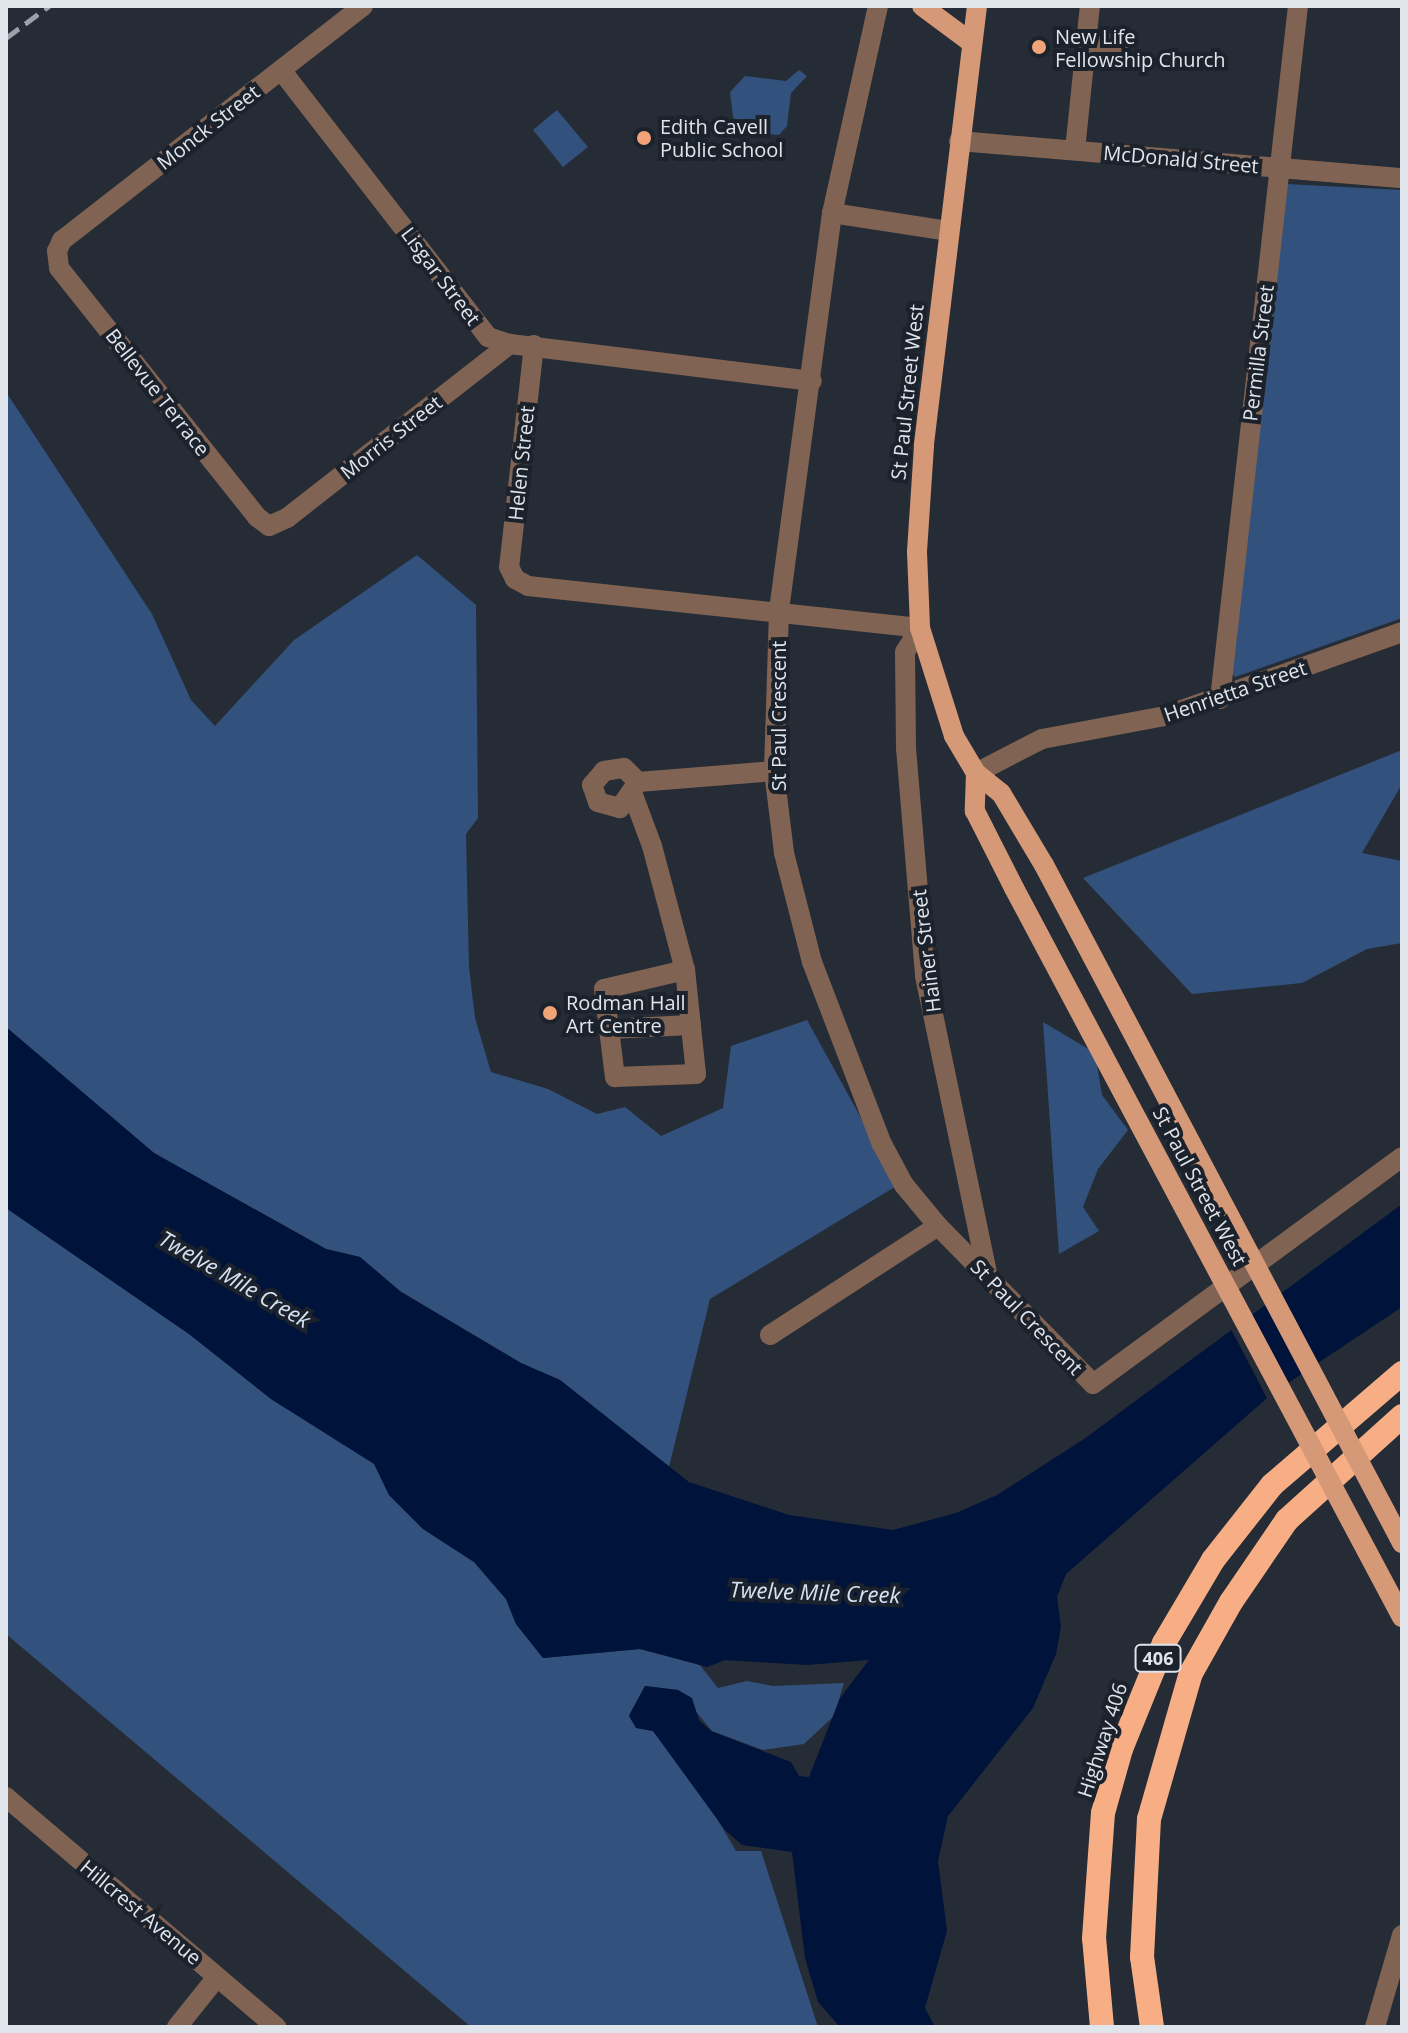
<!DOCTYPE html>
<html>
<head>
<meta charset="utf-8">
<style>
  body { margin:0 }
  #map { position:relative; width:1408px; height:2033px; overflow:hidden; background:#252c36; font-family:"Open Sans",sans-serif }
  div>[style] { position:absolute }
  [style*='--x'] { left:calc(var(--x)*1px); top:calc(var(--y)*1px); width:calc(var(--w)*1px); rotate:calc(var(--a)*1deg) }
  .green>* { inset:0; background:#33517d }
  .water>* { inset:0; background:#00133a }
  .pier>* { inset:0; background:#252c36 }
  .minor>* { height:20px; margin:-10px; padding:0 10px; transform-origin:10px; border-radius:10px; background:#806352 }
  .major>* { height:20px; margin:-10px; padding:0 10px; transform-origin:10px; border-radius:10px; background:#d59977 }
  .highway>* { height:24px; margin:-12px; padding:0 12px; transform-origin:12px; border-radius:12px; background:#f7ae84 }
  .rail>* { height:5px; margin-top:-2.5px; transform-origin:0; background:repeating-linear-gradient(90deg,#9ba1a9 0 16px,transparent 0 24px) }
  .major-bridge>* { height:20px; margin:-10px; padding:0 10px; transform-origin:10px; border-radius:10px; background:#d59977 }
  .dots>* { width:22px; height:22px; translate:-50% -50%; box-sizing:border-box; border:4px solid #1b222c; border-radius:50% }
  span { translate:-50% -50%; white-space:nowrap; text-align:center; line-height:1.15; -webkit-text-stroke:8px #1b222c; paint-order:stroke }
  .shield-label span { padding:2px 6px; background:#1b222c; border:2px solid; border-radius:6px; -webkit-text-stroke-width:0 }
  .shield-label { font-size:18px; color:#e0e4eb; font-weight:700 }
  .poi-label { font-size:20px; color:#e0e4eb }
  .left { translate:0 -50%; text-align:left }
  .street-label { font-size:20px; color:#e0e4eb }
  .water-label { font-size:22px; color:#d6e2f3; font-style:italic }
  .frame { position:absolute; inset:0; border:8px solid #e0e4eb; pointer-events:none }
</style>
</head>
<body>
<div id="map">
  <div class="green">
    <div style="clip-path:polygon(799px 70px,807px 76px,791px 93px,787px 126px,779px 135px,744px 132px,733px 117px,730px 92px,745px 76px,786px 81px)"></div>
    <div style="clip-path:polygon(557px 110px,588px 147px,563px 167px,533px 130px)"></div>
    <div style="clip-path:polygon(1287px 184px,1402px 190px,1402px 618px,1235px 677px,1229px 671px)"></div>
    <div style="clip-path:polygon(6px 392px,152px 614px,191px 700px,215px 726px,294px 640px,417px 555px,476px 605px,478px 818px,466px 834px,469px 967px,475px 1018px,491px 1072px,548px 1089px,597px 1114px,625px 1107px,661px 1136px,723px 1108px,731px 1046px,807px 1020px,898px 1185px,710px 1299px,669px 1467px,560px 1380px,521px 1363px,400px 1291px,360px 1257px,326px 1249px,154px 1153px,6px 1027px)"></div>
    <div style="clip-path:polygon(1402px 750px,1402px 784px,1362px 853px,1402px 861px,1402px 943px,1367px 949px,1302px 983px,1192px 994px,1083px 878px)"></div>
    <div style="clip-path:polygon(1043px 1022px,1095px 1053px,1102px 1095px,1128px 1130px,1098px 1169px,1083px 1207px,1099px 1231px,1059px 1254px)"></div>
    <div style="clip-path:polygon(6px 1208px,189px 1334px,271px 1399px,375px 1464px,389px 1495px,423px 1529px,474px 1562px,506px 1599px,516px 1624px,543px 1658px,640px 1649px,699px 1664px,718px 1688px,747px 1681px,773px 1686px,844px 1683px,834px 1716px,804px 1744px,763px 1750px,712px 1731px,678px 1690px,645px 1686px,629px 1715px,637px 1728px,653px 1731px,706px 1800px,736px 1851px,761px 1851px,818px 2027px,471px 2027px,6px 1634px)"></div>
  </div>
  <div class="water">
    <div style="clip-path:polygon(6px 1027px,154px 1153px,326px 1249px,360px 1257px,401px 1292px,521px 1363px,560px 1380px,689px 1482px,789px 1515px,893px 1530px,956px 1513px,997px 1495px,1084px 1439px,1402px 1204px,1402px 1307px,1273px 1393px,1066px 1574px,1057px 1597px,1061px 1627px,1056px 1654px,1033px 1708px,948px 1816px,938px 1861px,947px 1931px,925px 2008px,935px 2027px,840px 2027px,818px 2002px,805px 1958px,792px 1852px,742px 1845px,725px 1830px,653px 1731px,636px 1728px,629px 1716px,645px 1686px,678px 1690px,692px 1698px,699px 1720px,711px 1731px,791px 1762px,799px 1776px,809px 1777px,840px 1698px,869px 1660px,807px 1665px,725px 1660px,707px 1667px,640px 1649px,543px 1658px,516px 1624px,506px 1599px,474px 1562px,423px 1529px,389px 1495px,374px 1464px,271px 1399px,189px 1334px,6px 1208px)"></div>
  </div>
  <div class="pier">
    <div style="clip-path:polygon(1249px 1313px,1275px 1396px,1269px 1402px,1230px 1327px)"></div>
  </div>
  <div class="minor">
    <div style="--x:363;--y:6;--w:381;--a:142.1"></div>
    <div style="--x:62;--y:240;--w:12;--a:114"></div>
    <div style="--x:57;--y:251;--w:17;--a:83"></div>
    <div style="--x:59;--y:268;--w:318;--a:51.5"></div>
    <div style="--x:257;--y:517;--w:15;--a:37"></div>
    <div style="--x:269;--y:526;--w:20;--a:-24"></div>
    <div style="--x:287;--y:518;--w:283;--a:-38"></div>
    <div style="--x:878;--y:6;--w:212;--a:102.5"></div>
    <div style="--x:832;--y:213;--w:402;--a:97.6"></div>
    <div style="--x:779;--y:611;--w:160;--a:91.8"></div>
    <div style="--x:774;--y:771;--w:83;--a:83"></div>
    <div style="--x:784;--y:853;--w:113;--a:75.6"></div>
    <div style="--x:812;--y:962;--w:195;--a:69"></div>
    <div style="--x:882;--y:1144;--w:47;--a:61.8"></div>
    <div style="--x:904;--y:1185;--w:53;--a:50.3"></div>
    <div style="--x:938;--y:1226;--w:221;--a:45.5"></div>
    <div style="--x:1093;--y:1384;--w:383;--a:-36.3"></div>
    <div style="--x:1087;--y:41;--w:33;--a:5"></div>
    <div style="--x:281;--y:70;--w:338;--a:52.2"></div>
    <div style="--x:488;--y:337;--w:23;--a:18"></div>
    <div style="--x:510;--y:344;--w:304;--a:7"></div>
    <div style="--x:959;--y:141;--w:445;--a:4.8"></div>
    <div style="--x:1075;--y:150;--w:145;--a:-84.1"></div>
    <div style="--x:832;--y:213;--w:117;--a:8.8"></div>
    <div style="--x:534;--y:345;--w:223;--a:96.4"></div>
    <div style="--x:509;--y:567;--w:13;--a:63"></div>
    <div style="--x:515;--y:579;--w:15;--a:28"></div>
    <div style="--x:528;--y:586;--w:394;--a:6.1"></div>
    <div style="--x:920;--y:628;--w:28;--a:122"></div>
    <div style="--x:905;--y:652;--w:96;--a:89.4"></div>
    <div style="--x:906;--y:748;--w:229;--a:85.2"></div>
    <div style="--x:925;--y:976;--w:304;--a:78.2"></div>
    <div style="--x:1220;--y:699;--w:697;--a:-83.58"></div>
    <div style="--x:976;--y:773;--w:74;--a:-27.3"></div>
    <div style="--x:1042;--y:739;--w:125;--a:-10.6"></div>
    <div style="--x:1165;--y:716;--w:251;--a:-19.5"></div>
    <div style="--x:638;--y:782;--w:32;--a:125"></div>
    <div style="--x:620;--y:808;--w:23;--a:-165"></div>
    <div style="--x:598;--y:802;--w:18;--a:-109"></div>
    <div style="--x:592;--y:785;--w:18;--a:-49"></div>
    <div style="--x:604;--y:771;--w:20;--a:-9"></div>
    <div style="--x:624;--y:768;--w:20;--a:45"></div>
    <div style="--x:638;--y:782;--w:136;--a:-4.6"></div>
    <div style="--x:633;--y:795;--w:54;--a:69.6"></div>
    <div style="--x:652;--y:846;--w:128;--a:75.1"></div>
    <div style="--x:685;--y:970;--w:83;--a:166.8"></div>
    <div style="--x:604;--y:989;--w:89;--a:82.9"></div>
    <div style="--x:615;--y:1077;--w:81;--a:-2.1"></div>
    <div style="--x:696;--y:1074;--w:105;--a:-96"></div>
    <div style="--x:609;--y:1029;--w:82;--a:-2.8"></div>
    <div style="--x:770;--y:1335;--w:200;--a:-33"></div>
    <div style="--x:6;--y:1797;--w:355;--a:40.4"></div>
    <div style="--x:177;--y:2027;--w:64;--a:-51.3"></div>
    <div style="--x:1375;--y:2027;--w:96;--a:-73.6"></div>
  </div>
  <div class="major">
    <div style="--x:922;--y:6;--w:62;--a:36.5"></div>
    <div style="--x:977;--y:6;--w:443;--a:96.9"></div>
    <div style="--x:924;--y:446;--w:106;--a:93.8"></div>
    <div style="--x:917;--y:552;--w:76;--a:87.7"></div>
    <div style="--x:920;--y:628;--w:113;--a:72.5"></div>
    <div style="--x:954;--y:736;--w:43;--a:59.3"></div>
    <div style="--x:976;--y:773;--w:32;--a:39"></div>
    <div style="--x:1001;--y:793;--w:84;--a:59.2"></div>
    <div style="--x:976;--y:773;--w:38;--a:92"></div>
    <div style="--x:975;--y:811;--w:86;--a:63.1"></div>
  </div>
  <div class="highway">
    <div style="--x:1102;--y:2027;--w:89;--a:-95.1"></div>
    <div style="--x:1094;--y:1938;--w:125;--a:-85.9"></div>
    <div style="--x:1103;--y:1813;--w:66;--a:-74.3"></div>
    <div style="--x:1121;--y:1749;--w:114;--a:-67.9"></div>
    <div style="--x:1164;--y:1643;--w:96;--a:-59.4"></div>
    <div style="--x:1213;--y:1560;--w:95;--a:-51.8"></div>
    <div style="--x:1272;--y:1485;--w:172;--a:-40.7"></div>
    <div style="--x:1152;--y:2027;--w:71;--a:-98.1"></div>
    <div style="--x:1142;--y:1957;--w:138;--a:-87.1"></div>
    <div style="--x:1149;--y:1819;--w:152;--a:-74"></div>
    <div style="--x:1191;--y:1673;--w:81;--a:-60.6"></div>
    <div style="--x:1231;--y:1602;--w:99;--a:-55.7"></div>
    <div style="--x:1287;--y:1520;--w:155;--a:-42.1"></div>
  </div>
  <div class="rail">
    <div style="--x:6;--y:38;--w:54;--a:-36.7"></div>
  </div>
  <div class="major-bridge">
    <div style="--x:1044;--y:865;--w:767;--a:62.16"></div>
    <div style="--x:1014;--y:888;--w:826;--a:61.98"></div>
  </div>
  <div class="dots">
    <div style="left:1039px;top:47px;background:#efa377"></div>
    <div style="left:644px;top:138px;background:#efa377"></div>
    <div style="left:550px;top:1013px;background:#efa377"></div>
  </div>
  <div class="shield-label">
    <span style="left:1158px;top:1658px">406</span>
  </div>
  <div class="poi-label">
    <span class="left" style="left:1055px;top:48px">New Life<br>Fellowship Church</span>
    <span class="left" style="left:660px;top:138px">Edith Cavell<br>Public School</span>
    <span class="left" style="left:566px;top:1014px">Rodman Hall<br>Art Centre</span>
  </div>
  <div class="street-label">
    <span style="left:208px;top:127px;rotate:-38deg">Monck Street</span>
    <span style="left:1181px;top:159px;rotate:5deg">McDonald Street</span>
    <span style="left:441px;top:276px;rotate:53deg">Lisgar Street</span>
    <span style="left:1258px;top:353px;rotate:-83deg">Permilla Street</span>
    <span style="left:158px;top:392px;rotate:52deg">Bellevue Terrace</span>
    <span style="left:907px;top:392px;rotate:-84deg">St Paul Street West</span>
    <span style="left:391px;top:437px;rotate:-38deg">Morris Street</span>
    <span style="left:521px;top:463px;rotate:-84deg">Helen Street</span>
    <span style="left:1235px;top:691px;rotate:-19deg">Henrietta Street</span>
    <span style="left:778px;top:716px;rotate:-90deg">St Paul Crescent</span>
    <span style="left:926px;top:951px;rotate:-97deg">Hainer Street</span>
    <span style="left:1200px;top:1186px;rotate:62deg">St Paul Street West</span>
    <span style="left:1027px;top:1317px;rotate:46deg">St Paul Crescent</span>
    <span style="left:1102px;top:1740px;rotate:-72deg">Highway 406</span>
    <span style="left:141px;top:1912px;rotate:40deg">Hillcrest Avenue</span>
  </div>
  <div class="water-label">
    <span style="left:235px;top:1279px;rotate:30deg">Twelve Mile Creek</span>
    <span style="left:815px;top:1592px;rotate:2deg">Twelve Mile Creek</span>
  </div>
  <div class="frame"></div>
</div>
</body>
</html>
